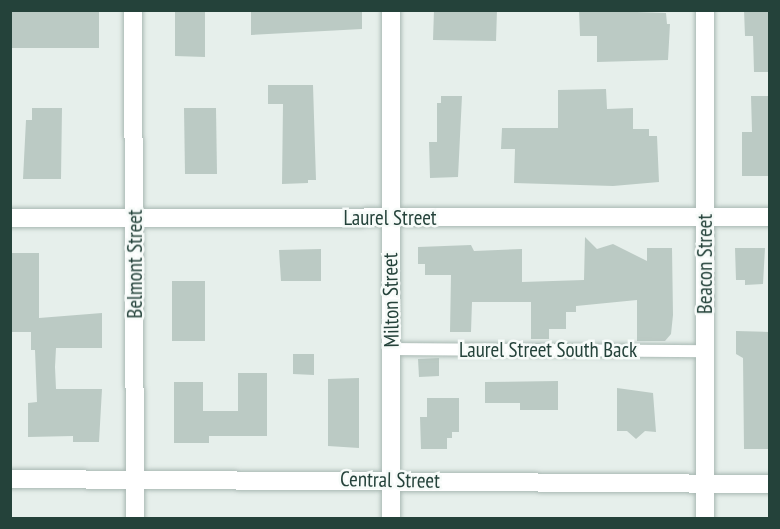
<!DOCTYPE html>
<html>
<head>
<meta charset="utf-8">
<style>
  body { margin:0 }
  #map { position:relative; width:780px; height:529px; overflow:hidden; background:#e6efeb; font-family:"PT Sans Narrow",sans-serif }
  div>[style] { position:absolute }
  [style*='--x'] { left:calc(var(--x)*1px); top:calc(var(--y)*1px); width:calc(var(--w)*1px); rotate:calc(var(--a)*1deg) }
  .building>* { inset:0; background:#bbcac4 }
  .roads { filter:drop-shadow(0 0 2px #a8b8b2) drop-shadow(0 0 2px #a8b8b2) }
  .lane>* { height:12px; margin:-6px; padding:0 6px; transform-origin:6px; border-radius:6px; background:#fff }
  .street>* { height:18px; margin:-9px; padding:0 9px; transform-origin:9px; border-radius:9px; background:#fff }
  span { translate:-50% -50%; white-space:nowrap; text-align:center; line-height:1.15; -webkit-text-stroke:5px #f7fbf9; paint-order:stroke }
  .street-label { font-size:21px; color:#24423a }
  .frame { position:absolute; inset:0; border:12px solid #24423a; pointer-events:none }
</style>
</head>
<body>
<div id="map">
  <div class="building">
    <div style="clip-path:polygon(12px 10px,99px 10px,99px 48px,11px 48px)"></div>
    <div style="clip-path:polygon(175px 10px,205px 10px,205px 57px,175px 56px)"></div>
    <div style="clip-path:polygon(251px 10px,362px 10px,362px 29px,251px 35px)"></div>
    <div style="clip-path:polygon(434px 10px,497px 10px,496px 41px,433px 40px)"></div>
    <div style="clip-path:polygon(579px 10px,666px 13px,667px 24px,670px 24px,668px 60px,597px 62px,597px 36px,580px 36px)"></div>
    <div style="clip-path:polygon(744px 10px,770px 10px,770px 72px,754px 72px,753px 36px,745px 36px)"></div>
    <div style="clip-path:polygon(268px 85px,313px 85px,316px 180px,308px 180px,308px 183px,282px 184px,283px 104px,268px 104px)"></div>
    <div style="clip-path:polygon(606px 89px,607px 109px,633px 108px,633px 129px,649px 129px,649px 136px,657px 136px,659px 182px,613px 186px,514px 183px,515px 149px,501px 149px,502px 128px,558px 128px,558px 90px)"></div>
    <div style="clip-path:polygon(441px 96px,462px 96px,458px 177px,430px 178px,429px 142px,437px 142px,437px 103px,441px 103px)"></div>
    <div style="clip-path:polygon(751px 96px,770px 96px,770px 176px,742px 176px,742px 132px,752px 132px)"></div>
    <div style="clip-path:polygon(32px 108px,62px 108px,61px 179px,23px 179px,26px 120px,32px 120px)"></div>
    <div style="clip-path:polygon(184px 108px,216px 108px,217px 174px,185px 174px)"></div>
    <div style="clip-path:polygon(585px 237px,597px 249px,613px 244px,647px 261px,647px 248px,672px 248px,673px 315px,671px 334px,665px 341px,637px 341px,637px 300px,576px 306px,576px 312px,566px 312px,566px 329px,549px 329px,549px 339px,531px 339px,531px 302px,472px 302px,471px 332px,450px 332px,451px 275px,425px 275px,425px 264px,418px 264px,418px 247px,471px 245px,474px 251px,522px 249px,522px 282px,584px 280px)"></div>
    <div style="clip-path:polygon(735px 248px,765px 248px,763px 284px,745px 285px,745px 280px,736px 280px)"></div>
    <div style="clip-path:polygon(321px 249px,321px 281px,281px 281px,279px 250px)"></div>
    <div style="clip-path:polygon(11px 253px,39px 253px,39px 318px,102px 313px,102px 348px,56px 348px,55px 367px,56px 389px,102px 389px,99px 442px,73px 442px,73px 436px,28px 437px,28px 403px,37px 402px,35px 350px,31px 350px,31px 332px,10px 332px)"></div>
    <div style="clip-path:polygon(172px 281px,205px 281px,205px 341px,172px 341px)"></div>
    <div style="clip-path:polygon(736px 331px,770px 332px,770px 449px,744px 449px,743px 358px,736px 354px)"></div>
    <div style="clip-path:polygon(293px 354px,314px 354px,314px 375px,293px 374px)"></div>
    <div style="clip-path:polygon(439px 358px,439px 376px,419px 377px,418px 359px)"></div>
    <div style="clip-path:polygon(238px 373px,267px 373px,267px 436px,209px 436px,209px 443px,174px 443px,174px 382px,203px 382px,203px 411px,238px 411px)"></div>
    <div style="clip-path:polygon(359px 378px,359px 448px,328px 446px,328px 379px)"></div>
    <div style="clip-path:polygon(558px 381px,558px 410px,520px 410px,520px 403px,485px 403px,485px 382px)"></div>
    <div style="clip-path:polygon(617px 388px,653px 393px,656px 432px,645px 431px,636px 439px,627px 431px,617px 431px)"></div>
    <div style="clip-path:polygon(427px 398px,459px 398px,459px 432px,452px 432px,452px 438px,447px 438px,447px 449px,421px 449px,420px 417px,427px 417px)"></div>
  </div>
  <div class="roads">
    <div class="lane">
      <div style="--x:392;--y:349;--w:313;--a:0.4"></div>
    </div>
    <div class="street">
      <div style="--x:133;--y:10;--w:508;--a:89.77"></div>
      <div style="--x:10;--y:218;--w:760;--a:-0.08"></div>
      <div style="--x:10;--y:479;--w:760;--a:0.38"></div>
      <div style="--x:391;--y:518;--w:508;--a:-90"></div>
      <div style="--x:705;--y:518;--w:508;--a:-90"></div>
    </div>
  </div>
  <div class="street-label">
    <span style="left:390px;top:218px">Laurel Street</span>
    <span style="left:135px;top:264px;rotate:-90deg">Belmont Street</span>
    <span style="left:705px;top:264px;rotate:-90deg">Beacon Street</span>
    <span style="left:391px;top:300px;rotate:-91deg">Milton Street</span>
    <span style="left:548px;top:350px">Laurel Street South Back</span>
    <span style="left:390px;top:480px;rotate:1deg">Central Street</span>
  </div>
  <div class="frame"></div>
</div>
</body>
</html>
